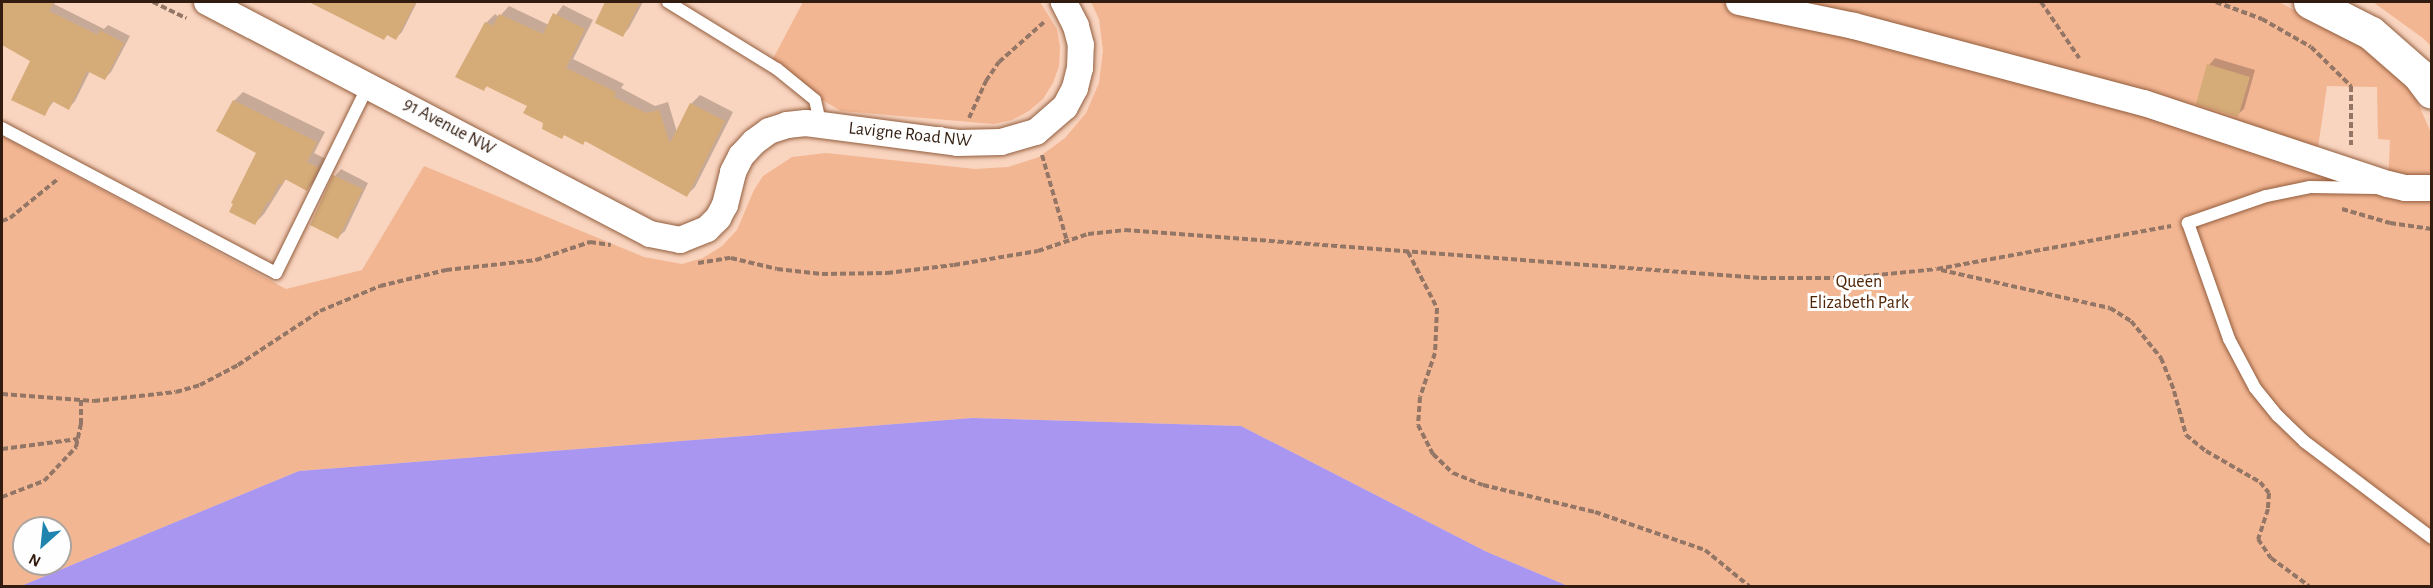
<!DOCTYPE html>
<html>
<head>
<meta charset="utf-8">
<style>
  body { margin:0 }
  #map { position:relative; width:2433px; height:588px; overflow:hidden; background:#f9d4bf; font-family:"Alegreya Sans",sans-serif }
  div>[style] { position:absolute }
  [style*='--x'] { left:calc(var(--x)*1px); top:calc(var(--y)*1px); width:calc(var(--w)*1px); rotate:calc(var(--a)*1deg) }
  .green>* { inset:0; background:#f3b693 }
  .water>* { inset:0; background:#a896f1 }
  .shadow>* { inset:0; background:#0003 }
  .building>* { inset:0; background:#d5ab78 }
  .path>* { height:4px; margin-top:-2px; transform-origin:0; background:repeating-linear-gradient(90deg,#937665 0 6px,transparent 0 9px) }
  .roads { filter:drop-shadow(0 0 2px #925d3d) drop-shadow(0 0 2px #925d3d) }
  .service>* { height:12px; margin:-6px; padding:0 6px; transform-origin:6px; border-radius:6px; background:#fff }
  .minor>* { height:26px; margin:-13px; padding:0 13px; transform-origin:13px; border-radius:13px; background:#fff }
  .secondary>* { height:33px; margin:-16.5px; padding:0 16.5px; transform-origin:16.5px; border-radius:16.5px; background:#fff }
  span { translate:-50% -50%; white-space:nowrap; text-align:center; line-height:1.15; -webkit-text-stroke:6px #fefefe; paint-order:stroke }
  .street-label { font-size:18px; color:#321c0f }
  .park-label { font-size:18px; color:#502505 }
  .frame { position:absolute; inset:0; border:3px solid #321c0f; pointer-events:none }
  .north { position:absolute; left:12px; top:516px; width:60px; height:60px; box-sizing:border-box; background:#fefefe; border:2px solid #aca49e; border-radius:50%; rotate:207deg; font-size:16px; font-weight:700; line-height:24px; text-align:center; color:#321c0f }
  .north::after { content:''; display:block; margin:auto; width:21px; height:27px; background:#1f85ae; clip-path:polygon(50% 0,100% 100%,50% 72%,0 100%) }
</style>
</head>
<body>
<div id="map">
  <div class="green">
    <div style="clip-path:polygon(803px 2px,1040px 2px,1057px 29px,1060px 47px,1059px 66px,1053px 83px,1043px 99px,1029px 111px,1012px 120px,994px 124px,841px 111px,768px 68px)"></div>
    <div style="clip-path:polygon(evenodd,1091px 2px,2279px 2px,2367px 49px,2412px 89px,2431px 133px,2431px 586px,1568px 586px,1487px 552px,1241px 426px,972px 418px,299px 471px,21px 586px,2px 586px,2px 136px,286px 289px,362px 270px,424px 166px,644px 257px,682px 264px,703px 258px,722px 246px,737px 230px,754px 190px,763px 176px,792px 157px,826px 153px,975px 169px,1008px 167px,1039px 157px,1065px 138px,1086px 113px,1099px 83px,1103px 51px,1099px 19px,1091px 2px,2327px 86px,2377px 87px,2378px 139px,2390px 140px,2388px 184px,2316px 161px,2327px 86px,1091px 2px,24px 528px,60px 528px,60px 564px,24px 564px,24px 528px)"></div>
    <div style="clip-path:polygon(2373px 2px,2431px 2px,2431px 46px,2424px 39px)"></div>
  </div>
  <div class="water">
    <div style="clip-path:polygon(972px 418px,1241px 426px,1487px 552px,1568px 586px,21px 586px,299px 471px)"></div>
  </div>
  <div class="shadow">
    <div style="clip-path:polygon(2px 2px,56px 2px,54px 4px,104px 29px,108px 25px,130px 36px,111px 72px,105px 78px,90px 71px,75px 101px,69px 108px,54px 101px,44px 114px,32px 60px,2px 44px)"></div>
    <div style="clip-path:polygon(310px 2px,417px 2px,402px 32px,396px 38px,388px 34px,384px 38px)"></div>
    <div style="clip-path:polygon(607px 2px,643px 2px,629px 28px,623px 35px,597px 22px)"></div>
    <div style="clip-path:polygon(563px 5px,593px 20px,573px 59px,624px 84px,621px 88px,655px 106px,668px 102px,677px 132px,691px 104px,700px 95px,733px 112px,695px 187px,687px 195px,585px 140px,545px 123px,529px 106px,488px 85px,484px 89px,486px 23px,495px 14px,499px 17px,509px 6px,549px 25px)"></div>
    <div style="clip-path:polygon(2215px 58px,2255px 70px,2244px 109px,2237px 115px,2209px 65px)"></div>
    <div style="clip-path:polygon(243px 92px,325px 132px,314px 153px,326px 159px,316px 180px,307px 189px,286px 179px,264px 214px,255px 223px,258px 152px,218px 131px,234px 101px)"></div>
    <div style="clip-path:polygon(341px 169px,368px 183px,345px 231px,338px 237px,335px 176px)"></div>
  </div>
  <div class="building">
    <div style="clip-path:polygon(2px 2px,54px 2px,49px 11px,98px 35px,100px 30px,124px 43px,105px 80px,87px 71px,69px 110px,52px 101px,45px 116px,11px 100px,30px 61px,2px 45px)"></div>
    <div style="clip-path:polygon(309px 2px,416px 2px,396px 40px,387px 35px,384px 40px)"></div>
    <div style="clip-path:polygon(605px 2px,640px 2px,623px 37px,595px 23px)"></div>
    <div style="clip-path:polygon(553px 13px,585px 29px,566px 68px,616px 92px,614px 97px,646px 113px,659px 110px,670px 143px,690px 103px,725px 121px,687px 197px,585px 141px,583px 145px,564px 135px,562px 139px,542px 129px,543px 123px,523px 113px,527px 106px,486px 86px,484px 91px,455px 77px,485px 22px,493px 26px,499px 14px,543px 34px)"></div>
    <div style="clip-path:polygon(2207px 64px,2250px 77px,2238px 117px,2196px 104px)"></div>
    <div style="clip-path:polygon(233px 100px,317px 142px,307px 162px,319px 168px,307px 191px,285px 179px,282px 185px,279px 183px,270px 202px,268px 201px,255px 225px,229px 212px,233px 204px,231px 203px,256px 153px,216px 131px)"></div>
    <div style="clip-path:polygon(333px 175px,363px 189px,338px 239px,310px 225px)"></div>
  </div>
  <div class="path">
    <div style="--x:153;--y:2;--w:37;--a:26"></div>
    <div style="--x:2041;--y:2;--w:68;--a:55.8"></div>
    <div style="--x:2216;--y:2;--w:49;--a:20.3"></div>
    <div style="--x:2262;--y:19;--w:56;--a:29.7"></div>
    <div style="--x:2311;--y:47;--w:56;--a:44.3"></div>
    <div style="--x:2351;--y:86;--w:59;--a:90"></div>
    <div style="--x:969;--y:118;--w:41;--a:-65.3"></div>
    <div style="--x:986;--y:81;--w:23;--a:-56"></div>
    <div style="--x:999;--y:62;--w:60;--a:-41.6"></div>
    <div style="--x:1042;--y:155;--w:90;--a:73.8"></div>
    <div style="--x:2342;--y:209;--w:50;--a:16.3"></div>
    <div style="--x:2390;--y:223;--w:42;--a:8.1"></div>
    <div style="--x:2;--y:221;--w:9;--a:-21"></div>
    <div style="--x:10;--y:218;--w:63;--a:-39.2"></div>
    <div style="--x:1408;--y:252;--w:63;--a:62.6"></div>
    <div style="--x:1437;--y:308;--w:45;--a:92.5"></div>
    <div style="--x:1435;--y:353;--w:46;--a:108.8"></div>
    <div style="--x:1420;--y:397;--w:28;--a:94"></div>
    <div style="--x:1418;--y:425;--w:33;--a:63"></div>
    <div style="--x:1433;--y:454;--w:28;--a:44"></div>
    <div style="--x:1453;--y:473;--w:32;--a:22"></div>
    <div style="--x:1483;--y:485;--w:115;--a:13.6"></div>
    <div style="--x:1595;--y:512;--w:116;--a:19.1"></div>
    <div style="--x:1705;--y:550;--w:57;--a:39.3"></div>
    <div style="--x:698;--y:263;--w:33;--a:-9"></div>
    <div style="--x:731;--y:258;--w:47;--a:13.4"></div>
    <div style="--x:777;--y:269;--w:45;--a:6.3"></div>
    <div style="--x:822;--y:274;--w:65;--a:-0.9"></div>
    <div style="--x:887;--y:273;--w:67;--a:-6.8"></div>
    <div style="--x:954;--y:265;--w:85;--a:-9.5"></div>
    <div style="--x:1038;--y:251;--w:53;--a:-18.8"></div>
    <div style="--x:1088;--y:234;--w:37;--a:-6"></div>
    <div style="--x:1125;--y:230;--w:638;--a:4.32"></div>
    <div style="--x:1761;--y:278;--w:85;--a:0"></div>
    <div style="--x:1846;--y:278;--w:91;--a:-5.6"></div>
    <div style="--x:1937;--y:269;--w:238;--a:-10.4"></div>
    <div style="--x:1941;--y:270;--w:173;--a:12.7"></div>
    <div style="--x:2110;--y:308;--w:25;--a:32"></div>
    <div style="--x:2131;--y:321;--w:48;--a:51"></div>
    <div style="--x:2161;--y:358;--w:35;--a:68"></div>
    <div style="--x:2174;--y:391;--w:46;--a:74.7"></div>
    <div style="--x:2186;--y:435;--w:26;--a:39"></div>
    <div style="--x:2206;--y:451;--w:62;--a:29.9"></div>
    <div style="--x:2260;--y:482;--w:14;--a:51"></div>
    <div style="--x:2269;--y:493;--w:16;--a:94"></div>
    <div style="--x:2268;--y:509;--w:32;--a:108"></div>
    <div style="--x:2258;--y:539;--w:23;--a:56"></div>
    <div style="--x:2271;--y:558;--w:47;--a:36.4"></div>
    <div style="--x:2;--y:394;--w:92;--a:4.4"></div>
    <div style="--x:94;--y:401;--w:82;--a:-6.3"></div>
    <div style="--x:176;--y:392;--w:25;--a:-16"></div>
    <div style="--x:200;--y:385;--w:43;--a:-27.8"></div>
    <div style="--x:238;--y:365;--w:98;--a:-33.4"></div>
    <div style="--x:320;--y:311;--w:65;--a:-22.6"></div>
    <div style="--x:380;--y:286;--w:68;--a:-13.6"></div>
    <div style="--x:446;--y:270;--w:91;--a:-6.3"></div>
    <div style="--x:536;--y:260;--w:57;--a:-18.4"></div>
    <div style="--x:590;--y:242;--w:21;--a:8"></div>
    <div style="--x:2;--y:449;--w:77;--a:-7.5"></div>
    <div style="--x:2;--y:497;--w:45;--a:-20.9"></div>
    <div style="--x:44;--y:481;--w:47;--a:-46.7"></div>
    <div style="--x:76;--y:447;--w:24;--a:-78"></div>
    <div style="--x:81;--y:424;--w:24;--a:-90"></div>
  </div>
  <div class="roads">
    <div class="service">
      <div style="--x:668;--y:2;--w:128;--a:31.6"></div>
      <div style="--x:777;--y:69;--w:49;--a:39.2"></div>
      <div style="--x:815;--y:100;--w:27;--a:77"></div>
      <div style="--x:2;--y:128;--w:310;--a:27.9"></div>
      <div style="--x:276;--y:273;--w:211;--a:-63.8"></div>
      <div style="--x:2376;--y:188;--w:66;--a:-179.1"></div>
      <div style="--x:2310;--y:187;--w:45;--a:168.4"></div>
      <div style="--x:2266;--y:196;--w:83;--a:160.9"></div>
      <div style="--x:2188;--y:223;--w:123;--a:70.5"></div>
      <div style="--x:2229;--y:339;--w:55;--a:62"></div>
      <div style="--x:2255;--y:388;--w:36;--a:51"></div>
      <div style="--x:2278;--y:416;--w:37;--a:44"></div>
      <div style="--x:2305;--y:442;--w:159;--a:37.1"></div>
    </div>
    <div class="minor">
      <div style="--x:207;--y:2;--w:500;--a:27.64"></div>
      <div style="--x:650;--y:234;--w:31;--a:11"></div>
      <div style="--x:680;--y:240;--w:29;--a:-22"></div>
      <div style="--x:707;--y:229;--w:16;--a:-45"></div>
      <div style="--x:718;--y:218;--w:15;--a:-62"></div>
      <div style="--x:725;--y:205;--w:34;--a:-76"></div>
      <div style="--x:733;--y:172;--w:18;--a:-63"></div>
      <div style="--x:741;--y:156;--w:19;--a:-47"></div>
      <div style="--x:754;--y:142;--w:19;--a:-36"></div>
      <div style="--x:769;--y:131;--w:19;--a:-18"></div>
      <div style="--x:787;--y:125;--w:19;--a:-6"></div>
      <div style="--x:806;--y:123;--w:153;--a:7.5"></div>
      <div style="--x:958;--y:143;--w:43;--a:-1.3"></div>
      <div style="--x:1001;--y:142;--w:36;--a:-16"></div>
      <div style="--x:1036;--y:132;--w:38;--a:-41"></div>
      <div style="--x:1065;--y:107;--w:21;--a:-62"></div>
      <div style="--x:1075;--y:88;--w:21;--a:-76"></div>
      <div style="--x:1080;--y:68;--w:23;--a:-88"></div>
      <div style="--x:1081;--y:45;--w:20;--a:-105"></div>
      <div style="--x:1076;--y:26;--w:27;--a:-117"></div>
      <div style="--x:1739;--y:2;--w:117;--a:11.8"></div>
      <div style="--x:1854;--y:26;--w:300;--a:14.9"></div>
      <div style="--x:2144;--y:103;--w:257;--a:18.4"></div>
      <div style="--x:2388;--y:184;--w:17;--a:13"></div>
      <div style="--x:2405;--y:188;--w:27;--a:0"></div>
    </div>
    <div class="secondary">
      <div style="--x:2310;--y:2;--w:68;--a:26.9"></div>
      <div style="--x:2371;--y:33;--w:64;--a:41.2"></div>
      <div style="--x:2419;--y:75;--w:21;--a:53"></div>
    </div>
  </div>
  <div class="street-label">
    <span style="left:449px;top:127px;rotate:28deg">91 Avenue NW</span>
    <span style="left:910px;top:135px;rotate:6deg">Lavigne Road NW</span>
  </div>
  <div class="park-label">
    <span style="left:1859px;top:293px">Queen<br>Elizabeth Park</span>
  </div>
  <div class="frame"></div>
  <div class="north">N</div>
</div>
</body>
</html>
